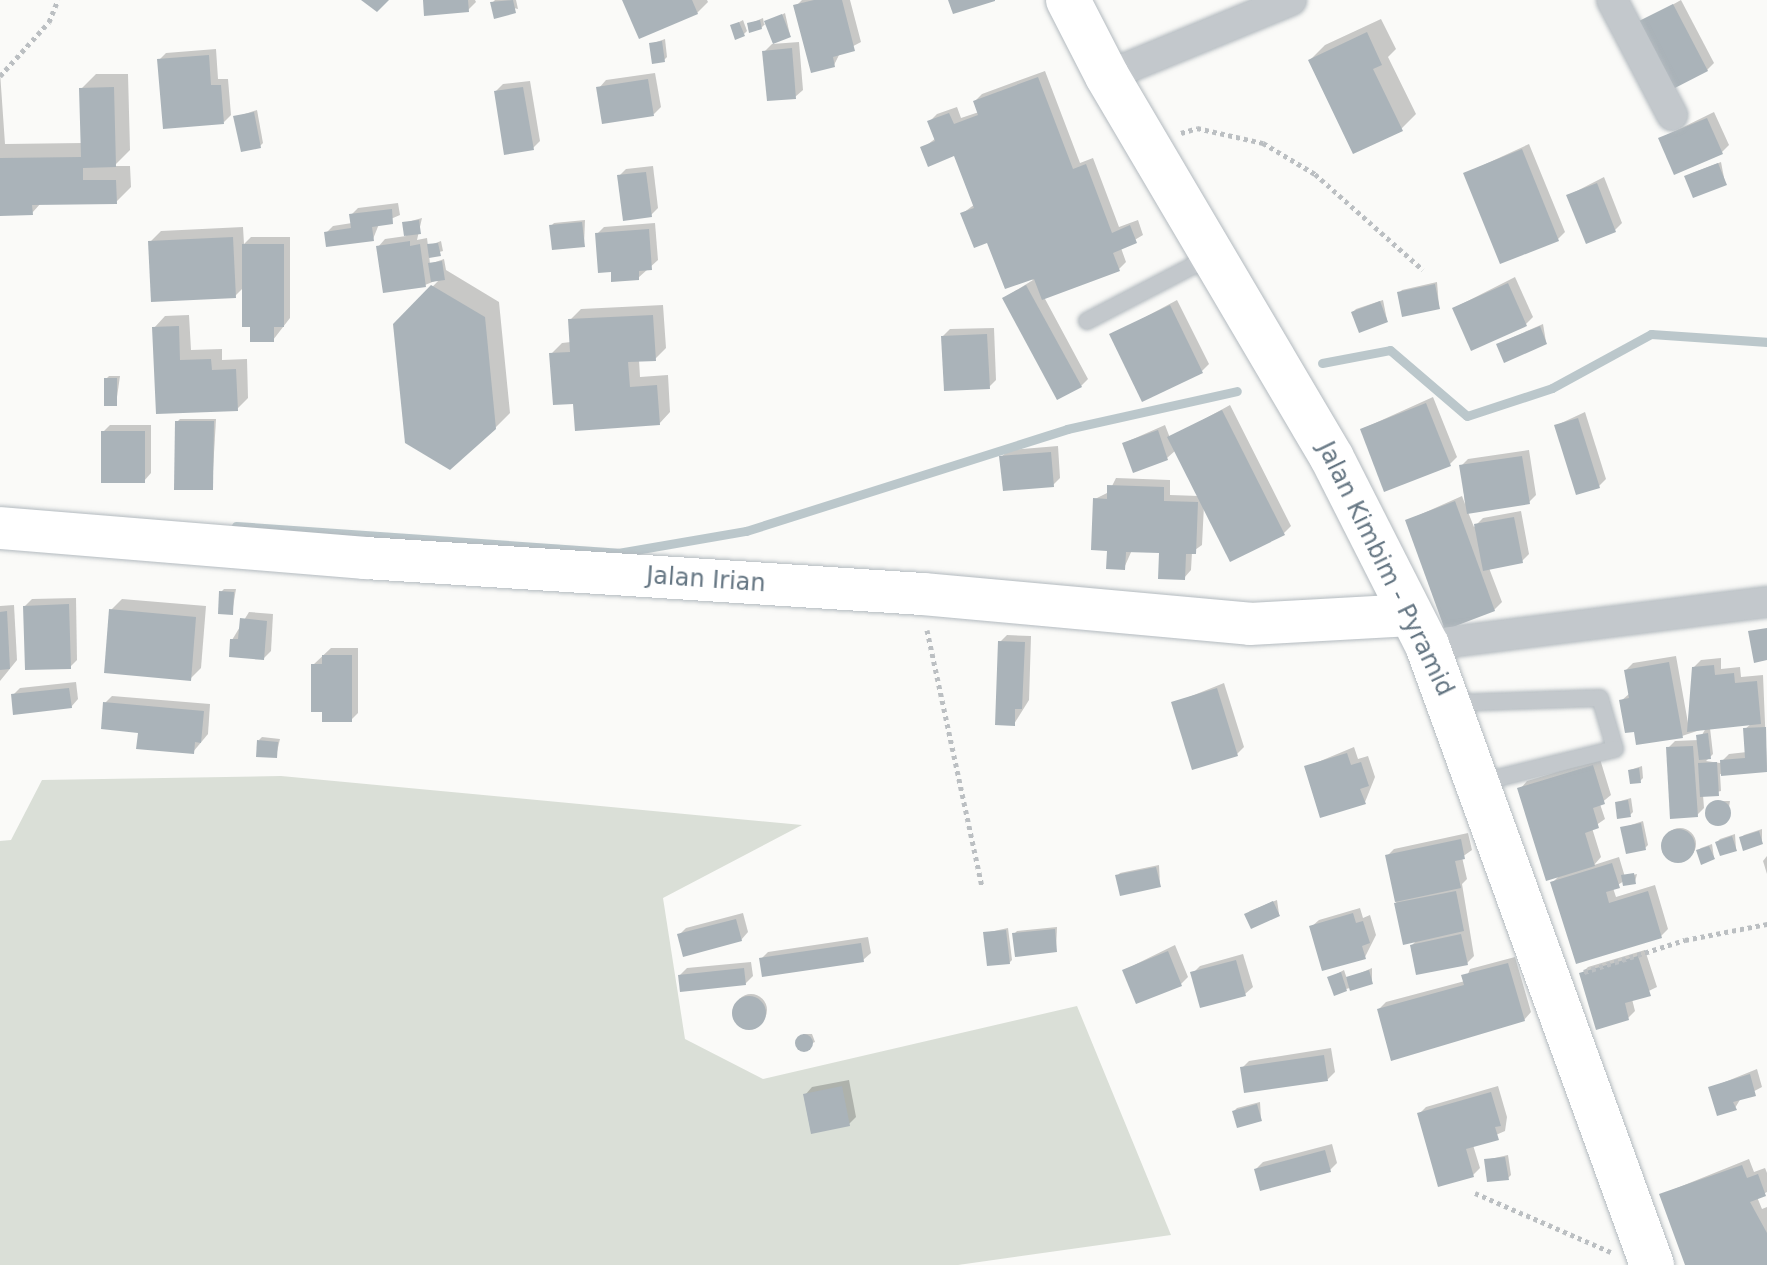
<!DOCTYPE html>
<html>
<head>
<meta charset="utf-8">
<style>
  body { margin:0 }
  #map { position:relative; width:1767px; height:1265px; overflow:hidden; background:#fafaf8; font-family:"DejaVu Sans",sans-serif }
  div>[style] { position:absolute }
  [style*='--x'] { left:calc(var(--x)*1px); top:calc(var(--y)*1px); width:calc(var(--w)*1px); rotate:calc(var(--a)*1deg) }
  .green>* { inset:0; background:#dadfd7 }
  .shadow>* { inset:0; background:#0003 }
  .round { border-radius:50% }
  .stream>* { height:9px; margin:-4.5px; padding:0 4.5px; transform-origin:4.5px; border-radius:4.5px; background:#bbc7cb }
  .building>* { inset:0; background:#aab3b9 }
  .path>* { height:5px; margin-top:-2.5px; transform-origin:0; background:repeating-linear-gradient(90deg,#bbbfc2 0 4px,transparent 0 8px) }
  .roads { filter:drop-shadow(0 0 2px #b3babf) drop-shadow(0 0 2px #b3babf) }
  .service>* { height:16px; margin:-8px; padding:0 8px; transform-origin:8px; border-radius:8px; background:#c3c8cc }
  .minor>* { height:30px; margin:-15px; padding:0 15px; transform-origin:15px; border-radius:15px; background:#c3c8cc }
  .secondary>* { height:42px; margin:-21px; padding:0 21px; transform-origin:21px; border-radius:21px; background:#fff }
  .trunk>* { height:44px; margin:-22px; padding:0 22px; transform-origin:22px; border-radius:22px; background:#fff }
  span { translate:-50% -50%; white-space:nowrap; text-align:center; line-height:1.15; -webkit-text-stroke:8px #fff; paint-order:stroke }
  .street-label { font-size:24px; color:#657683 }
</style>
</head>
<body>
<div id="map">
  <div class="green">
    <div style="clip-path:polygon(281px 776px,802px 825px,663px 898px,685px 1039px,763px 1079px,1077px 1006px,1171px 1235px,958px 1265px,0 1265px,0 841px,11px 840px,42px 780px)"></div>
  </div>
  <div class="shadow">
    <div style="clip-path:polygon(425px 0,475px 0,476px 2px,468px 10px)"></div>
    <div style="clip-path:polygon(495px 0,516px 0,518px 9px,492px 3px)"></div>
    <div style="clip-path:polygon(624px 0,707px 0,708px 2px,697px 13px)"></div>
    <div style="clip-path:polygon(802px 0,850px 0,861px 42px,840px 53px,834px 65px,796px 6px)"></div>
    <div style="clip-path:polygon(1681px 0,1714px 63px,1707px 70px,1638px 24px)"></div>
    <div style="clip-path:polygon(785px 13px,790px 35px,767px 22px,761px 28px,749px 24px,763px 18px,764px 24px)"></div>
    <div style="clip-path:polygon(1381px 19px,1396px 49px,1388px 57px,1416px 114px,1401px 129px,1310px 60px,1325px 45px)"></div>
    <div style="clip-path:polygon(743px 20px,747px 31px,744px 34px,732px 26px)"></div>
    <div style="clip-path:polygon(665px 39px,667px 57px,664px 60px,651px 44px)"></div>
    <div style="clip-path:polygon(799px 42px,803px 90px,795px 97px,764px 52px,772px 44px)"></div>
    <div style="clip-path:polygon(216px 49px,218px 79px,228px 79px,231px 115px,224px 122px,159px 60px,166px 53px)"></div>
    <div style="clip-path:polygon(1045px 71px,1080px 163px,1093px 158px,1119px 227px,1138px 220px,1143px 235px,1121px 248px,1126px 262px,1119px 269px,1044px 297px,1088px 379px,1081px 386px,1004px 298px,1033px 280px,963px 213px,975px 204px,956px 154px,923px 148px,936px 138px,930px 121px,937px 114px,957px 107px,961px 118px,979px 112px,975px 101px,982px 94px)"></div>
    <div style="clip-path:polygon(0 72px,5px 144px,83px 143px,81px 89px,96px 74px,128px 74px,130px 150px,114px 166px,130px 166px,131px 187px,116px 202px,41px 203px,32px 213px,0 214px)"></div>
    <div style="clip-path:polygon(655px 73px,661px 107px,654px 114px,599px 88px,606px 80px)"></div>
    <div style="clip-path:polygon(530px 81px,540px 141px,533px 148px,496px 91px,503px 84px)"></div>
    <div style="clip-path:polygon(257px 110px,263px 143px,260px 146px,236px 117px)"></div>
    <div style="clip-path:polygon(1714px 112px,1729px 145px,1722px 152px,1661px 138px)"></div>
    <div style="clip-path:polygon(1529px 144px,1565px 232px,1558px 239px,1466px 173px)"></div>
    <div style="clip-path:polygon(1721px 162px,1725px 183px,1690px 174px)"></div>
    <div style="clip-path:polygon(653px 166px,658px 208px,651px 215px,619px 176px,626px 169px)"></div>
    <div style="clip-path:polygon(1604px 177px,1622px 223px,1615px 230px,1569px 195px)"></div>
    <div style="clip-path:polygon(398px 203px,400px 215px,379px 224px,373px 239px,326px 233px,333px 226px,352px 223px,351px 215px,358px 208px)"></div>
    <div style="clip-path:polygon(422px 218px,417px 240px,427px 238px,428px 246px,441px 241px,443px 251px,429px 255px,430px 264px,444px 259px,446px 270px,499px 302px,510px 413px,495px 428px,395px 325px,440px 279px,425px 285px,378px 247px,385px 239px,406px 236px,404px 223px)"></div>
    <div style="clip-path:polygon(585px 220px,584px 245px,551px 226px,554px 223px)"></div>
    <div style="clip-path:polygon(655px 223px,658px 260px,638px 278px,613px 270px,597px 234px,604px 227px)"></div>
    <div style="clip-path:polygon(243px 227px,244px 244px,251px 237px,290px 237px,290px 318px,273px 340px,252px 325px,244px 287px,235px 296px,150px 242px,161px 231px)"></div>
    <div style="clip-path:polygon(1515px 277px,1533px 317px,1526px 324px,1454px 308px)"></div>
    <div style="clip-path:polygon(1437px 282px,1439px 307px,1399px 293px,1402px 290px)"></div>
    <div style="clip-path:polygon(1177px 300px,1209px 364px,1202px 371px,1112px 335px)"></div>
    <div style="clip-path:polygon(1383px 300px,1387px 320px,1353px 312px,1356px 309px)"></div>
    <div style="clip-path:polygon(663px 305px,666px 348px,655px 359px,639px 360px,640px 377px,668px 375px,670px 412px,659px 424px,575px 402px,551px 354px,562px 343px,571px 342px,570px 320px,581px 309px)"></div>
    <div style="clip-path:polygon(189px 315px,191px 350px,222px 349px,222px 360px,247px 359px,248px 398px,237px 409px,157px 412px,154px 328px,165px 316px)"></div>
    <div style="clip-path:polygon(1543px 324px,1546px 342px,1499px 345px,1502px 342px)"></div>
    <div style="clip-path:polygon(994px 328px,996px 380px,989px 387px,943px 336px,950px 329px)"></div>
    <div style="clip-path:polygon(109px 376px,120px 376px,116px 404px,106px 379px)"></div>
    <div style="clip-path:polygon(1433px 397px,1457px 457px,1450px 464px,1362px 429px)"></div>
    <div style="clip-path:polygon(1230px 405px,1291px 526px,1284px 533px,1204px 505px,1202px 545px,1192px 552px,1191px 570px,1184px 578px,1161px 551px,1132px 550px,1124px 568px,1095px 499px,1109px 492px,1116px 478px,1170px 480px,1170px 495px,1199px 496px,1176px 450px,1167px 458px,1124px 443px,1165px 425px,1170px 438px)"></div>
    <div style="clip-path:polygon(1585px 412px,1606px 479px,1599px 486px,1557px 425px)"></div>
    <div style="clip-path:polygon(180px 419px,216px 419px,212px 488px,177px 422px)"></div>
    <div style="clip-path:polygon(110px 425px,151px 425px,151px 473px,144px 481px,103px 432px)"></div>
    <div style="clip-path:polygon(1058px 446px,1060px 478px,1053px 485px,1001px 457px,1009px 450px)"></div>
    <div style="clip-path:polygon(1529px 450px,1536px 495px,1529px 502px,1468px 512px,1474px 527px,1483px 518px,1521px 511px,1529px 554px,1522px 561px,1489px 568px,1502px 602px,1494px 610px,1408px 520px,1462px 496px,1465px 504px,1461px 466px,1468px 459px)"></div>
    <div style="clip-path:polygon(224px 589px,236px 589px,232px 613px,221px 592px)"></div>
    <div style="clip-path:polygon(76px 598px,77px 660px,70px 667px,25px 606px,32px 599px)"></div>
    <div style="clip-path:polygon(122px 599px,206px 606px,201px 668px,190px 679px,111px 610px)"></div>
    <div style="clip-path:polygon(14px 605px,17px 660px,0 681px,0 606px)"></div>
    <div style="clip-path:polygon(249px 612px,273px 614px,271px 651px,264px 658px,232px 640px)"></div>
    <div style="clip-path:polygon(1007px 635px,1031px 636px,1029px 700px,1014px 724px,1000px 642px)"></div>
    <div style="clip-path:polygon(331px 648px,358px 648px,358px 713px,351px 720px,313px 665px)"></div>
    <div style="clip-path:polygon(evenodd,1676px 656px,1688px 723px,1694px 667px,1701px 660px,1721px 658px,1721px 669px,1740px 667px,1741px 677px,1763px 675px,1767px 770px,1720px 774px,1721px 791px,1703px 795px,1704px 808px,1697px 815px,1668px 748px,1675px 741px,1699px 740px,1706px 728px,1682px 736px,1636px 730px,1621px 701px,1630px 693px,1626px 670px,1633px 663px,1676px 656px,1751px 724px,1745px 729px,1747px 752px,1729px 754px,1720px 763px,1706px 761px,1713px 754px,1710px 728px,1751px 724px)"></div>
    <div style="clip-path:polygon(76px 682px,78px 699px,71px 707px,13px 695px,20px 688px)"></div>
    <div style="clip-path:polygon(1224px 683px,1244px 747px,1237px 754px,1174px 703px)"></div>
    <div style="clip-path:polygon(112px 696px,210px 704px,208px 734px,193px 752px,140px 731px,105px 703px)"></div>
    <div style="clip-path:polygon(262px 737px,280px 739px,276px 756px,259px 740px)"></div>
    <div style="clip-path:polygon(1354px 747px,1358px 759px,1368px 756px,1375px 777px,1365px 802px,1306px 767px)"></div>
    <div style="clip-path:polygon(1600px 759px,1611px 795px,1600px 804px,1605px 819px,1592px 828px,1601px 857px,1594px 865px,1619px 857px,1625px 877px,1637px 874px,1635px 882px,1624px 881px,1613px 888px,1616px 897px,1655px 885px,1668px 929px,1661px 936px,1552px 883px,1560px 875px,1520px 789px,1527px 781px)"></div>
    <div style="clip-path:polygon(1642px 766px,1643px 778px,1640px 781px,1630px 770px)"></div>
    <div style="clip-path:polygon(1631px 798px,1633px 812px,1630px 815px,1617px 802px)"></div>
    <div style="clip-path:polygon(1714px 801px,1730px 801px,1727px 820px,1710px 820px)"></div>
    <div style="clip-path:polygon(1643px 821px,1648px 845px,1645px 848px,1622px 828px)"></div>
    <div class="round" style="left:1664px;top:828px;width:32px;height:32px"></div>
    <div style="clip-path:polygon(1762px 829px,1762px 842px,1741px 838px,1744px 835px)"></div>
    <div style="clip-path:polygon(1468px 833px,1472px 850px,1462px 857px,1467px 879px,1462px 884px,1474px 956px,1467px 963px,1412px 945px,1418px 939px,1404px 942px,1387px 856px,1394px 849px)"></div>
    <div style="clip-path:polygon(1735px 834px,1736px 849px,1717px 842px,1720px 839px)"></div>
    <div style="clip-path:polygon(1712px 844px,1714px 858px,1698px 851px,1701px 848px)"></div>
    <div style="clip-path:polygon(1767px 856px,1767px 874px,1763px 861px)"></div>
    <div style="clip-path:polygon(1159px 865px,1160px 885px,1117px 876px,1120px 873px)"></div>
    <div style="clip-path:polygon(1277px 900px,1279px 914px,1247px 914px,1250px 911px)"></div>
    <div style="clip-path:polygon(1360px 908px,1363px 918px,1370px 915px,1376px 935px,1365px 957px,1311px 927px,1319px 920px)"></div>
    <div style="clip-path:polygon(743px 913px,748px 932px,741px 940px,679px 935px,686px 928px)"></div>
    <div style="clip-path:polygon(1057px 927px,1056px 950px,1014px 934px,1017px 931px)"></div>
    <div style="clip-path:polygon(1008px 928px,1012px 960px,1009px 963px,985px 933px)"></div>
    <div style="clip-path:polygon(868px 937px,871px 953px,863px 960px,761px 959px,768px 952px)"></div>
    <div style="clip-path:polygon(1175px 945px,1188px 977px,1181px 984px,1124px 970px)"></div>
    <div style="clip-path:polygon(1645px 950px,1657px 987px,1632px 999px,1635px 1011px,1628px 1018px,1581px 974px,1588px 967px)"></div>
    <div style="clip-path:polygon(1243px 954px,1253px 987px,1245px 994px,1202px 1006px,1193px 973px,1200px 966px)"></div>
    <div style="clip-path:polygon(1515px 957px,1531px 1012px,1524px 1020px,1392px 1059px,1379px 1009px,1386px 1002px,1465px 981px,1470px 969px)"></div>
    <div style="clip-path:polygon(751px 962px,753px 976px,745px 984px,680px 975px,687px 968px)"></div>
    <div style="clip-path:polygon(1372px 968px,1372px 982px,1346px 989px,1329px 978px,1344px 970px,1347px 979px)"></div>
    <div class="round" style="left:735px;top:994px;width:32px;height:32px"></div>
    <div style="clip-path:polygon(803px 1034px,812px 1034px,815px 1042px,800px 1048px)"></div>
    <div style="clip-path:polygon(1331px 1048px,1335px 1072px,1328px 1079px,1242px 1068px,1249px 1061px)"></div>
    <div style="clip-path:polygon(1757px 1069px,1762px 1087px,1741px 1098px,1735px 1108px,1710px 1088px)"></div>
    <div style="clip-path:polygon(849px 1080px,856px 1117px,849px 1124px,805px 1095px,812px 1087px)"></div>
    <div style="clip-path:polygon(1498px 1086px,1507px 1117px,1505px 1131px,1473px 1145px,1480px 1168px,1473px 1175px,1419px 1114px,1426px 1107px)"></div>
    <div style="clip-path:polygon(1260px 1102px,1261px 1119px,1234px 1111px,1237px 1108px)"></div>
    <div style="clip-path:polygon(1332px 1144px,1337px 1163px,1330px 1170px,1256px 1169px,1263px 1162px)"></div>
    <div style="clip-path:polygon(1508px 1155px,1511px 1175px,1508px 1178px,1486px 1160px)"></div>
    <div style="clip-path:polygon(1749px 1159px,1754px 1172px,1765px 1168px,1767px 1173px,1767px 1192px,1757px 1197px,1762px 1209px,1767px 1207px,1767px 1265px,1687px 1265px,1662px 1194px)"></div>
  </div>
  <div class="stream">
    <div style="--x:1322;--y:363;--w:69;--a:-10.8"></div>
    <div style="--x:1390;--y:350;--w:101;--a:40.6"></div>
    <div style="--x:1467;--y:416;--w:89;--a:-18.2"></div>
    <div style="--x:1552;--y:388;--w:113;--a:-28.6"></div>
    <div style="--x:1651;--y:334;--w:116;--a:3.9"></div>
    <div style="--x:236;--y:526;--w:383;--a:4"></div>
    <div style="--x:618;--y:553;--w:130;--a:-9.8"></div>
    <div style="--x:746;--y:531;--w:337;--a:-17.6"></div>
    <div style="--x:1067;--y:429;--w:174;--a:-12.6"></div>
  </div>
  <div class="building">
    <div style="clip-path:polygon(361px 0,389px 0,377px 12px)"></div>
    <div style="clip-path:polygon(423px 0,468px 0,469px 12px,424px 16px)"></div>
    <div style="clip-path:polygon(513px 0,516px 13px,494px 19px,490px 2px)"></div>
    <div style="clip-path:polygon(622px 0,692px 0,698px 14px,639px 39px)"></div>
    <div style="clip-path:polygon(814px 0,842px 0,855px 51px,833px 57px,835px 67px,811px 73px,793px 5px)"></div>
    <div style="clip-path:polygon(948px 0,995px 0,995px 1px,953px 14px)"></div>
    <div style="clip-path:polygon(1673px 4px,1708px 71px,1671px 90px,1635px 23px)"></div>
    <div style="clip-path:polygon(782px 14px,791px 37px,773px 44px,764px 21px)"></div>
    <div style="clip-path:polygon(760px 20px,762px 29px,749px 33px,747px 23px)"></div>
    <div style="clip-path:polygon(739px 22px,745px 36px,735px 40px,730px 25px)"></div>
    <div style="clip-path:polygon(1367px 32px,1382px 65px,1373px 69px,1403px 131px,1353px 154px,1308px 60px)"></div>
    <div style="clip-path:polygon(662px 41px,665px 62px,652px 64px,649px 43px)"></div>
    <div style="clip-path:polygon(792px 48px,796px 99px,767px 101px,762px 51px)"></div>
    <div style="clip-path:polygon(209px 55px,211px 85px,221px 85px,224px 124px,163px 129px,157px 59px)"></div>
    <div style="clip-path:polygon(1038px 77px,1073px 169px,1086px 164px,1112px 233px,1130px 225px,1137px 243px,1113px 253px,1120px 271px,1042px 300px,1034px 279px,1005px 289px,987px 243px,974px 248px,960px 213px,974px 208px,954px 156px,928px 167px,920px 147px,935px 141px,927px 121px,949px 113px,954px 124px,978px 115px,973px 101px)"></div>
    <div style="clip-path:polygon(648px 79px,654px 116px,602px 124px,596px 87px)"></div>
    <div style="clip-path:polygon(114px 87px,116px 167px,83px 168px,83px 180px,116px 180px,117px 204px,32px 205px,33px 215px,0 216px,0 158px,81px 157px,79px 88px)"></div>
    <div style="clip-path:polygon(523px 87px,534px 150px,504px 155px,494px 91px)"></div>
    <div style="clip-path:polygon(254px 112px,261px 148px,241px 152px,233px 116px)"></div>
    <div style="clip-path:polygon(1707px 118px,1723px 154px,1674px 175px,1658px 138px)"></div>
    <div style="clip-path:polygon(1522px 149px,1559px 241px,1500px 264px,1463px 173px)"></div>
    <div style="clip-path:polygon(1718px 163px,1727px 185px,1693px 198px,1684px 176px)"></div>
    <div style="clip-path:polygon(646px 172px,652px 217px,623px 221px,617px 175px)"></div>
    <div style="clip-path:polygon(1597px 183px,1616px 232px,1586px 244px,1566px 195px)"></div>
    <div style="clip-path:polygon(392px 209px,393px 224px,372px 227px,374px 241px,326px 247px,324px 232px,351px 228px,349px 214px)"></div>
    <div style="clip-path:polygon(419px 220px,421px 234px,404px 236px,402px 222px)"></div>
    <div style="clip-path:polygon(582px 222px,585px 247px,552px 250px,549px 225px)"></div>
    <div style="clip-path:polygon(649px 229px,652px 270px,639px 271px,639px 280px,611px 282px,611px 272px,598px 273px,595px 233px)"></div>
    <div style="clip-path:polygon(233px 237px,236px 298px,151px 302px,148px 241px)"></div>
    <div style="clip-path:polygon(410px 241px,410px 246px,420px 244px,426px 287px,383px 293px,376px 246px)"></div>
    <div style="clip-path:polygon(438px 243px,441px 256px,429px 258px,427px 244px)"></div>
    <div style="clip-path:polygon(242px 244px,284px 244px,284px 327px,274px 327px,274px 342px,250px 342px,250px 327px,242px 327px)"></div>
    <div style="clip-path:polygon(442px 261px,445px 280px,431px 282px,428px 263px)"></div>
    <div style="clip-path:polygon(1508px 283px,1527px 326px,1471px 351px,1452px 308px)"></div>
    <div style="clip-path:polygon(1435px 284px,1440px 309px,1402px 317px,1397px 292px)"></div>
    <div style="clip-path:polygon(431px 285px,485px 317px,496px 429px,450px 470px,405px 443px,393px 324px)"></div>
    <div style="clip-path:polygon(1026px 285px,1082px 387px,1057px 400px,1002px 298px)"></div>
    <div style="clip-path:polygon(1380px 301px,1388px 322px,1359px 333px,1351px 312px)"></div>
    <div style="clip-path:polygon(1170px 305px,1203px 373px,1142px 402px,1109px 334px)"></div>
    <div style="clip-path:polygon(653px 315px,656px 361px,628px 362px,630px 387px,657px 385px,660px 425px,575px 431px,573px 404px,553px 405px,549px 353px,570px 352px,568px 319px)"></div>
    <div style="clip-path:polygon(179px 326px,180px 360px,211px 359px,212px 370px,236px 369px,238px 411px,156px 414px,152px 327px)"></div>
    <div style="clip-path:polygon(1540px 326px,1547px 344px,1504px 363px,1496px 344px)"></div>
    <div style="clip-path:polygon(987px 334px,990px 389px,944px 391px,941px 336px)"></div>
    <div style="clip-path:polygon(104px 378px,117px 378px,117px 406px,104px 406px)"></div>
    <div style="clip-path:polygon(1426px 403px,1451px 466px,1384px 492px,1360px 429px)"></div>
    <div style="clip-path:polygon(1222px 410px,1285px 535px,1230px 562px,1167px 437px)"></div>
    <div style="clip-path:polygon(1578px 418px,1600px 488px,1576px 495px,1554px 425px)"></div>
    <div style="clip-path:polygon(175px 421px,214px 421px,213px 490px,174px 490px)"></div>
    <div style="clip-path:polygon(1158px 430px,1168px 460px,1133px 473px,1122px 443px)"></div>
    <div style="clip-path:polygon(101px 431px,145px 431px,145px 483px,101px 483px)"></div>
    <div style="clip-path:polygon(1051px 452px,1054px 487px,1003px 491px,999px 456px)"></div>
    <div style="clip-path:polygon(1522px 456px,1530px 504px,1467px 514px,1459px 465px)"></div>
    <div style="clip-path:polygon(1107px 485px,1164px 487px,1164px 501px,1198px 502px,1196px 554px,1186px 554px,1185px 580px,1158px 579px,1159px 553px,1126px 552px,1125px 570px,1106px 569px,1107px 551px,1091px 550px,1093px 498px,1107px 499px)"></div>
    <div style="clip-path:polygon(1455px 501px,1495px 611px,1445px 630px,1405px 520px)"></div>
    <div style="clip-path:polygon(1514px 517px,1523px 563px,1483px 571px,1474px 524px)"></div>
    <div style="clip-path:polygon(219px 591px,234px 592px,233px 615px,218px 614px)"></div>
    <div style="clip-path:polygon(69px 604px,71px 669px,25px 670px,23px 606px)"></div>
    <div style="clip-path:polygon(109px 609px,196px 617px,191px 681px,104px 673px)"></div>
    <div style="clip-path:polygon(7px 611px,10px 669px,0 670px,0 612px)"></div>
    <div style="clip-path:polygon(240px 618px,267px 621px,264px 660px,229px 657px,230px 639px,238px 639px)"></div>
    <div style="clip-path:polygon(1767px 628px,1767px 660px,1754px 663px,1748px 631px)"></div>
    <div style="clip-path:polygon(998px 641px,1025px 642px,1022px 709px,1015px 709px,1015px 726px,995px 725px)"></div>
    <div style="clip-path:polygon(322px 655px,352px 655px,352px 722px,322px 722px,322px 712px,311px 712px,311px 664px,322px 664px)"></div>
    <div style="clip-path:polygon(1669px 662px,1683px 738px,1636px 745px,1634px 732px,1625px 733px,1619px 700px,1629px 698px,1624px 670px)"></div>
    <div style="clip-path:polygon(1714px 665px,1715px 675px,1734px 673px,1735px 683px,1757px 681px,1761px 724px,1687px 732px,1692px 667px)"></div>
    <div style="clip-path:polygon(69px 688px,72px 708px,13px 715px,11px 694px)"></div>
    <div style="clip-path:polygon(1217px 688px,1238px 756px,1192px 770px,1171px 702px)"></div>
    <div style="clip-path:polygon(103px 702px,204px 711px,201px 743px,195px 742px,194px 754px,136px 749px,138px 733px,101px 729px)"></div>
    <div style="clip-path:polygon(1766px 727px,1767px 772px,1721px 776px,1720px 760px,1745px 758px,1743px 728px)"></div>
    <div style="clip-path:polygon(1708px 733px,1711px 759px,1699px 760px,1696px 735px)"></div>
    <div style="clip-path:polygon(257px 740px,278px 742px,277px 758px,256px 757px)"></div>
    <div style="clip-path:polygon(1693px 746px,1698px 817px,1670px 819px,1666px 747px)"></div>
    <div style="clip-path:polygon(1347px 753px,1351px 765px,1361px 762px,1369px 786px,1360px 789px,1366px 804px,1320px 818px,1304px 766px)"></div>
    <div style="clip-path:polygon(1717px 762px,1719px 796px,1700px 797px,1698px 763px)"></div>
    <div style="clip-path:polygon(1593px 765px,1605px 804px,1593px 808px,1599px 828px,1585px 833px,1595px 866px,1546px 881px,1517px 788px)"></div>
    <div style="clip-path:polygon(1639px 768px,1641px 783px,1630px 784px,1628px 770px)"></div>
    <div class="round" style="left:1705px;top:800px;width:26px;height:26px"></div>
    <div style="clip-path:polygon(1628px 800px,1631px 817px,1617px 819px,1615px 802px)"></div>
    <div style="clip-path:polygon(1641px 823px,1646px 850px,1626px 854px,1620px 827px)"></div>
    <div class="round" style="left:1661px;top:829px;width:34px;height:34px"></div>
    <div style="clip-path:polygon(1759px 831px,1763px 844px,1743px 851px,1739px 837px)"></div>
    <div style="clip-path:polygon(1732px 836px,1737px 851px,1720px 856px,1715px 842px)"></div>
    <div style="clip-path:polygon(1461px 839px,1465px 859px,1455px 861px,1461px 888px,1395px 902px,1385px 855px)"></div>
    <div style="clip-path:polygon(1709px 846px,1715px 859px,1701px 865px,1696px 850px)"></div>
    <div style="clip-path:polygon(1612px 863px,1620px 888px,1606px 892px,1609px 903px,1648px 891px,1662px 938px,1576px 964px,1550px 882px)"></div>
    <div style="clip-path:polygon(1156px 867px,1161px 887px,1120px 896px,1115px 875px)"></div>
    <div style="clip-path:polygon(1634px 873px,1636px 884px,1623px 886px,1621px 875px)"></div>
    <div style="clip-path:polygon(1456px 891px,1464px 931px,1403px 945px,1394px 903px)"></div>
    <div style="clip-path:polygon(1273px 901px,1280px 916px,1251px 929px,1244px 914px)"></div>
    <div style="clip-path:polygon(1353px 913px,1356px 923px,1363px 921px,1370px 943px,1362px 946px,1366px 959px,1322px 971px,1309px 926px)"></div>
    <div style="clip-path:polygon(736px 919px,742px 941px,683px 957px,677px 934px)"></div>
    <div style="clip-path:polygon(1055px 929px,1057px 952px,1015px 957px,1012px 933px)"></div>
    <div style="clip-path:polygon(1006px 930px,1010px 964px,987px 966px,983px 932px)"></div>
    <div style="clip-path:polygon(1461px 934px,1468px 965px,1416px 975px,1410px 945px)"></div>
    <div style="clip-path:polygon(861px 943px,864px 962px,762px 977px,759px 958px)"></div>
    <div style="clip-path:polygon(1168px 951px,1182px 986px,1136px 1004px,1122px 970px)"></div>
    <div style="clip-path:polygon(1638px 956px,1651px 996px,1625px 1003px,1629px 1020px,1596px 1030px,1579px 973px)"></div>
    <div style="clip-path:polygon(1236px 960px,1246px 996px,1200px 1008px,1190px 972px)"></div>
    <div style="clip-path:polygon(1508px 963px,1525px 1021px,1391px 1061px,1377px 1009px,1464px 985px,1461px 975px)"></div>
    <div style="clip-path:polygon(744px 968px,746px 985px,680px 992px,678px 975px)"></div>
    <div style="clip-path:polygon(1369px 970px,1373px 984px,1350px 991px,1346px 977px)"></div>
    <div style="clip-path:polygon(1341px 972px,1347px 991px,1334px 996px,1327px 977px)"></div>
    <div class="round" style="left:732px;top:996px;width:34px;height:34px"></div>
    <div class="round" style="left:795px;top:1034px;width:18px;height:18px"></div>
    <div style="clip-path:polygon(1324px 1055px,1328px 1081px,1244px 1093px,1240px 1067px)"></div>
    <div style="clip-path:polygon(1750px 1074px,1756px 1096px,1733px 1102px,1737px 1110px,1717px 1116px,1708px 1087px)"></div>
    <div style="clip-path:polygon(842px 1086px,850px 1126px,811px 1134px,803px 1094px)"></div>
    <div style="clip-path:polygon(1491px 1092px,1501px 1126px,1495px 1127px,1499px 1140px,1466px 1149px,1474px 1177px,1438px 1187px,1417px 1113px)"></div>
    <div style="clip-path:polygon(1257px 1104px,1262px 1121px,1237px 1128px,1232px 1111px)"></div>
    <div style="clip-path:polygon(1325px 1150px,1331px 1172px,1260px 1191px,1254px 1169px)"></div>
    <div style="clip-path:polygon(1505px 1157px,1509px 1180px,1487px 1182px,1484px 1159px)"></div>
    <div style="clip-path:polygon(1742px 1165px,1747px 1178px,1758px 1174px,1766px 1196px,1750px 1202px,1767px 1233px,1767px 1265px,1685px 1265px,1659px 1194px)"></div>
  </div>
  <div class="path">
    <div style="--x:0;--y:76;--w:73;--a:-47.8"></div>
    <div style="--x:49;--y:22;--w:24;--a:-68"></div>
    <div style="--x:1181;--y:133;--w:17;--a:-17"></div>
    <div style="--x:1197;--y:128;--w:68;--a:12.8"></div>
    <div style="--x:1263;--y:143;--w:61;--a:30.8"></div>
    <div style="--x:1315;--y:174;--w:144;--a:41.6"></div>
    <div style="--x:927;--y:630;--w:263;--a:77.9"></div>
    <div style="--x:1584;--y:972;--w:106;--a:-17.6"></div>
    <div style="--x:1685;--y:940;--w:84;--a:-11"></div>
    <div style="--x:1475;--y:1193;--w:148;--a:23.5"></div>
  </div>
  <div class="roads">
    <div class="service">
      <div style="--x:1087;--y:321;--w:141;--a:-27.5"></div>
      <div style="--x:1452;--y:703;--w:148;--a:-1.9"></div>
      <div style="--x:1600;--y:698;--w:53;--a:73.6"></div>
      <div style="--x:1615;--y:749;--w:141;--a:166.1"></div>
    </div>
    <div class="minor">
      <div style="--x:1612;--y:0;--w:130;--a:62.4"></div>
      <div style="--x:1107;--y:76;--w:199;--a:-22.4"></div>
      <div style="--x:1427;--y:645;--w:343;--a:-7.2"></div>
    </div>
    <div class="secondary">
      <div style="--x:0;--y:528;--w:367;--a:4.7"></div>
      <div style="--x:366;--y:558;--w:558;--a:3.7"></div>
      <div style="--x:923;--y:594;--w:328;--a:5.2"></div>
      <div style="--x:1250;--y:624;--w:161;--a:-3.2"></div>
    </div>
    <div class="trunk">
      <div style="--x:1068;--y:0;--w:85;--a:62.8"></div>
      <div style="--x:1107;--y:76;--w:443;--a:59.5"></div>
      <div style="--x:1332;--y:458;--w:210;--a:63.1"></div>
      <div style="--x:1427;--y:645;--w:660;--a:70.05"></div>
    </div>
  </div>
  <div class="street-label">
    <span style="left:1385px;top:569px;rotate:64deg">Jalan Kimbim - Pyramid</span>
    <span style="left:706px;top:580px;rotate:4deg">Jalan Irian</span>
  </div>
</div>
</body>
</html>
